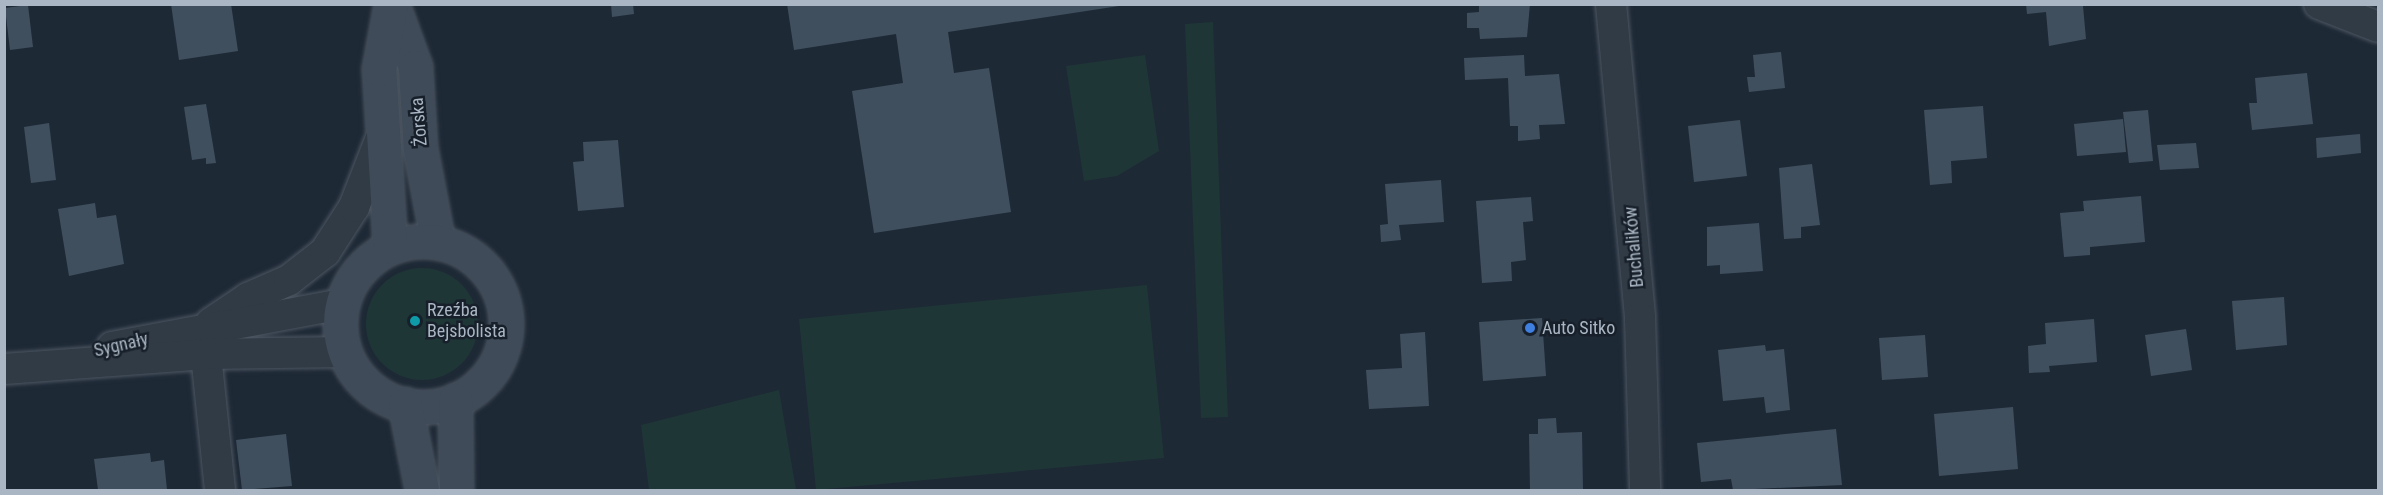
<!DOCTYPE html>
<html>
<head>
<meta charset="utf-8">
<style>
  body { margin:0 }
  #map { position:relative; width:2383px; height:495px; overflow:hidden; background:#1e2936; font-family:"Roboto Condensed",sans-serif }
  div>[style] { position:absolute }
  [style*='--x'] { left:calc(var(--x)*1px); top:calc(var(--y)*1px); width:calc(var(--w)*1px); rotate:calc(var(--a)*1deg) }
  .green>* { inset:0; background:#1f3637 }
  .round { border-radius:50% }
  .building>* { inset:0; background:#404f5e }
  .roads { filter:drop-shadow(0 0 2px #4c5662) drop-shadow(0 0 2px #4c5662) }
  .street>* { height:30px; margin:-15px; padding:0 15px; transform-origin:15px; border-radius:15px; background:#313b46 }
  .secondary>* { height:33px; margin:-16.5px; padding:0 16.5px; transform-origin:16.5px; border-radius:16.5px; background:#3f4b59 }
  .secondary>.ring { margin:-16.5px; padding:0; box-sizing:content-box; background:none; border:33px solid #3f4b59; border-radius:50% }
  .dots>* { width:16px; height:16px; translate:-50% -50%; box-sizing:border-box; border:3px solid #17202a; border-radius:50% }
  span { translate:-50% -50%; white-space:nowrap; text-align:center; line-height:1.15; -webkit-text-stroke:5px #17202a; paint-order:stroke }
  .street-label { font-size:18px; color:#aab6c4 }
  .poi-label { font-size:18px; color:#aab6c4 }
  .left { translate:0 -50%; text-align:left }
  .frame { position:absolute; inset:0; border:6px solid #aab6c4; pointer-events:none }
</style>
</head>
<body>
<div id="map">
  <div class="green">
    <div style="clip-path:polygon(1213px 22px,1228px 417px,1201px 418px,1185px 24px)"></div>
    <div style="clip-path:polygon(1145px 55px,1159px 151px,1117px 176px,1084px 181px,1066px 66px)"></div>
    <div class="round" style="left:366px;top:268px;width:112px;height:112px"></div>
    <div style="clip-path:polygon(1147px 285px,1164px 458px,816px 490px,799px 319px)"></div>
    <div style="clip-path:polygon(779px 390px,796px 490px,649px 490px,641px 425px)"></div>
  </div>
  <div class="building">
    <div style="clip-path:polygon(171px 4px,231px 4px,238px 51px,179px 60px)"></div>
    <div style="clip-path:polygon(611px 4px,633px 4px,634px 14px,612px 17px)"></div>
    <div style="clip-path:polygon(787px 4px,1119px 4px,1119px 6px,948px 32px,954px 73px,989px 68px,1011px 212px,874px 233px,852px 91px,903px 83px,896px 34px,794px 50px)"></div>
    <div style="clip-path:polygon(1530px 4px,1527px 37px,1480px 39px,1479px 28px,1467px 28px,1467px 13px,1479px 12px,1479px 4px)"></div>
    <div style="clip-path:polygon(2026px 4px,2083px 6px,2086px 39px,2049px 46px,2046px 12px,2027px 14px)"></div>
    <div style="clip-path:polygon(28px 5px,33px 47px,10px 50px,5px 8px)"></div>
    <div style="clip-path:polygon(1781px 52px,1785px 88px,1749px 92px,1747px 77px,1755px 77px,1753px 55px)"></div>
    <div style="clip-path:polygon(1524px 55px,1525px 76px,1559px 74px,1565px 124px,1539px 125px,1540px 139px,1518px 141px,1518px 126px,1510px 126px,1508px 78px,1465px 80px,1464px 58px)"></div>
    <div style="clip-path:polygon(2307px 73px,2313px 124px,2252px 130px,2249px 103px,2257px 103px,2255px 78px)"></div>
    <div style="clip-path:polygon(206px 104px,216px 163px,206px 164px,206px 158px,192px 160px,184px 107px)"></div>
    <div style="clip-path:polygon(1983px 106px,1987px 158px,1951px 161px,1952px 183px,1930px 185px,1924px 110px)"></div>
    <div style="clip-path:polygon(2148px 110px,2153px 161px,2129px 163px,2123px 112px)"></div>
    <div style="clip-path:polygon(2123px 119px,2126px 152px,2077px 156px,2074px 124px)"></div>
    <div style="clip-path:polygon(1740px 120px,1747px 176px,1694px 182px,1688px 126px)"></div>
    <div style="clip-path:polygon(49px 123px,56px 180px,31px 183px,24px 127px)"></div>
    <div style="clip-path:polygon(2360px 134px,2361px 153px,2317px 158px,2316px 138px)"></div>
    <div style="clip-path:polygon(618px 140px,624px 207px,578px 211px,573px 162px,584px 161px,583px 142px)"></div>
    <div style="clip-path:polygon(2196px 143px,2199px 168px,2160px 170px,2157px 145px)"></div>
    <div style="clip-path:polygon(1812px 164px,1820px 225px,1801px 227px,1801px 238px,1784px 239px,1779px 168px)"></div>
    <div style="clip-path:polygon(1441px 180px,1444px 222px,1399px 225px,1401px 240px,1381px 242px,1380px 225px,1388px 224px,1385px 184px)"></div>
    <div style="clip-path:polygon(2141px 196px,2145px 242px,2090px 247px,2090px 255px,2064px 257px,2060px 213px,2084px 211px,2083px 201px)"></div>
    <div style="clip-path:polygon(1531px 197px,1533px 221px,1523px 222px,1526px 260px,1511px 262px,1512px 281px,1482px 283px,1476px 201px)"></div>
    <div style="clip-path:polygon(95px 203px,97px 218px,116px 215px,124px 264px,69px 276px,58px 209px)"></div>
    <div style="clip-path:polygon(1759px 223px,1763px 271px,1720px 274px,1720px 265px,1707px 266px,1707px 227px)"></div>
    <div style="clip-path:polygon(2284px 297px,2287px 345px,2236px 350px,2232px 301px)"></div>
    <div style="clip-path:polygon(1542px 318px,1546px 376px,1483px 381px,1479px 322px)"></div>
    <div style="clip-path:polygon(2094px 319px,2097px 362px,2049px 366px,2050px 372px,2029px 373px,2028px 346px,2046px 344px,2045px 323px)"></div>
    <div style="clip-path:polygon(2186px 329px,2192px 370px,2151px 376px,2145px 335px)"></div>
    <div style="clip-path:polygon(1425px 332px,1429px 406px,1369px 409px,1366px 370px,1402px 368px,1400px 334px)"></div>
    <div style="clip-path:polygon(1925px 335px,1928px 377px,1882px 380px,1879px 338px)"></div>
    <div style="clip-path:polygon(1765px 345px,1766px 351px,1784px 349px,1790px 410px,1766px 413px,1764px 397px,1723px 401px,1718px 350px)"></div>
    <div style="clip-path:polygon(2013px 407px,2018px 469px,1939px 476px,1934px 414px)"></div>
    <div style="clip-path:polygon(1556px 418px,1557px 433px,1582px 432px,1583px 490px,1530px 490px,1529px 434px,1538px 434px,1538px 419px)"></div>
    <div style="clip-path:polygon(1836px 429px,1842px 485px,1733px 490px,1731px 479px,1701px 482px,1697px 443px)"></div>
    <div style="clip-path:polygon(286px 434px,292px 486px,242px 490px,236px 440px)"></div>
    <div style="clip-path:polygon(150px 453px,151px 462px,164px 460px,167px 490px,98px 490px,94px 459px)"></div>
  </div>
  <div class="roads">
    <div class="street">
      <div style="--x:1611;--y:4;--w:315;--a:84.7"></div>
      <div style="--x:1640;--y:318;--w:172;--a:88.3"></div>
      <div style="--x:2319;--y:4;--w:63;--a:21.3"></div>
      <div style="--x:211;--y:323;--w:45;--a:-34"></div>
      <div style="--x:248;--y:298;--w:45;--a:-23.7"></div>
      <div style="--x:289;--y:280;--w:46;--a:-37.9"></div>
      <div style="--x:325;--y:252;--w:54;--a:-57.2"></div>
      <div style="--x:354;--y:207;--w:83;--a:-68.7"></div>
      <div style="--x:204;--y:335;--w:156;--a:84.1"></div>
      <div style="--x:112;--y:347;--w:234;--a:-10.6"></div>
      <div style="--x:4;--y:369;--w:203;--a:-4.2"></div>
      <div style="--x:206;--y:354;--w:139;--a:-0.8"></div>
    </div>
    <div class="secondary">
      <div style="--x:392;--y:4;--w:67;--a:69.9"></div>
      <div style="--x:415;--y:67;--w:81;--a:86.5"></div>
      <div style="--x:420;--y:148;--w:96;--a:79.2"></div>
      <div class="ring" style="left:340px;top:241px;width:133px;height:133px"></div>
      <div style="--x:390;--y:247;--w:178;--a:-93.5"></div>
      <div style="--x:379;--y:69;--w:66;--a:-79.5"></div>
      <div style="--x:455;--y:400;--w:90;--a:89.4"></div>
      <div style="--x:405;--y:404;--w:88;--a:78.8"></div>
    </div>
  </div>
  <div class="dots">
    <div style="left:415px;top:321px;background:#0f9aa8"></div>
    <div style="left:1530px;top:328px;background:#3f7fe0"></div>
  </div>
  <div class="street-label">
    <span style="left:419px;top:122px;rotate:-95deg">Żorska</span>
    <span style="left:1634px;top:247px;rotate:-95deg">Buchalików</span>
    <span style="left:121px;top:345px;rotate:-13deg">Sygnały</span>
  </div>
  <div class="poi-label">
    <span class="left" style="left:427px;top:321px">Rzeźba<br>Bejsbolista</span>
    <span class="left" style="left:1542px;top:328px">Auto Sitko</span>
  </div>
  <div class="frame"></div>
</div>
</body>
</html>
